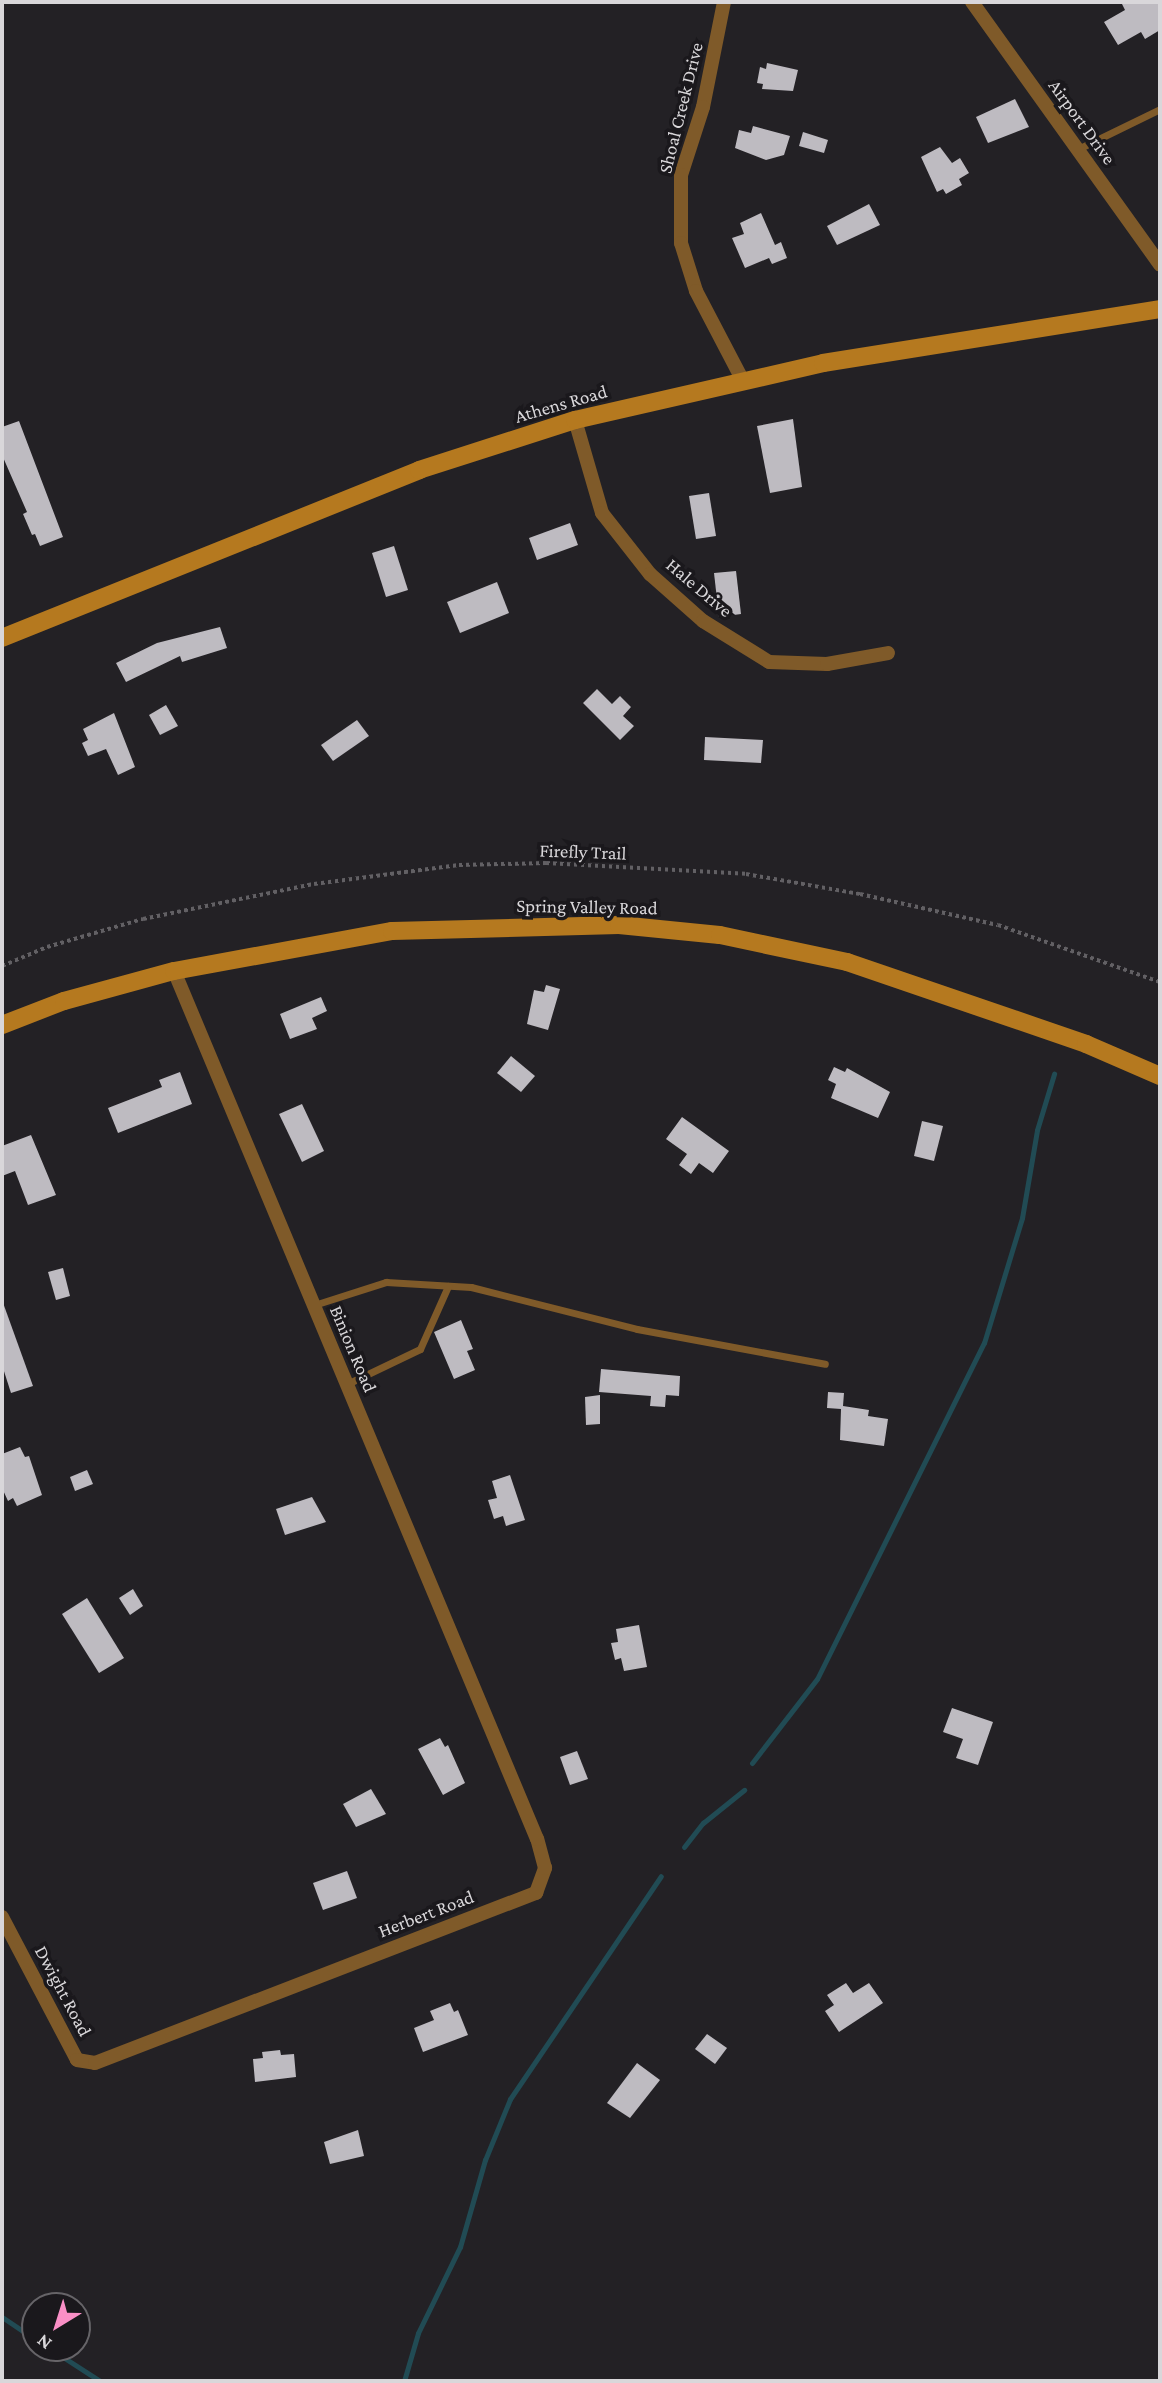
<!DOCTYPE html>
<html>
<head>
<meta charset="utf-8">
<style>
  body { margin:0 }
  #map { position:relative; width:1162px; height:2383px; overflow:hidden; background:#232125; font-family:"Crimson Pro",serif }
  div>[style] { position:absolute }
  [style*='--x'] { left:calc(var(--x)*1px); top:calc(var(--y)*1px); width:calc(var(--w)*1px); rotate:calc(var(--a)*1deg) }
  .stream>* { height:5px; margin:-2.5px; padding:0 2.5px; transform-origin:2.5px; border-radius:2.5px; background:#214b54 }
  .building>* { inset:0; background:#bebbc1 }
  .path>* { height:3.5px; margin-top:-1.75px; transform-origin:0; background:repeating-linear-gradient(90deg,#626064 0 3.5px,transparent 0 7px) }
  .lane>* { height:7px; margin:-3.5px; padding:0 3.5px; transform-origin:3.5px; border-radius:3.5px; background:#7f5a29 }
  .street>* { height:14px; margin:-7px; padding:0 7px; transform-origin:7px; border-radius:7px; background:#7f5a29 }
  .secondary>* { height:18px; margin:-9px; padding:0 9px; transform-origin:9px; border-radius:9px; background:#b5791f }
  span { translate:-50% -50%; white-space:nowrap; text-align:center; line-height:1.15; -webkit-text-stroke:7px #1a181c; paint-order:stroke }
  .street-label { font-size:19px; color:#d9d7da }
  .frame { position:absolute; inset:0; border:4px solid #d9d7da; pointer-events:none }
  .north { position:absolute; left:21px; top:2292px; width:70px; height:70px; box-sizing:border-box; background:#1a181c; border:2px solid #666468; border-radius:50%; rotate:218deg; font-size:19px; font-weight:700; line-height:28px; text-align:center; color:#d9d7da }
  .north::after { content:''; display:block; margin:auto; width:24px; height:32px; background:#fa8fc6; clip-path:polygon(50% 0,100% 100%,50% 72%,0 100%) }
</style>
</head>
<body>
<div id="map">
  <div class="stream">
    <div style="--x:752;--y:1763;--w:106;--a:-52.3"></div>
    <div style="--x:817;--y:1679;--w:375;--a:-63.6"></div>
    <div style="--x:984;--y:1343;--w:131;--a:-73.1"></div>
    <div style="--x:1022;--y:1218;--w:89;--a:-80.3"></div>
    <div style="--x:1037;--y:1130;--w:59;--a:-73.1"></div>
    <div style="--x:684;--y:1847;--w:31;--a:-52"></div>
    <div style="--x:703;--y:1823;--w:53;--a:-38.8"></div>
    <div style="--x:2;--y:2317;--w:40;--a:34"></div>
    <div style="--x:49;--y:2348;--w:61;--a:32.9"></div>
    <div style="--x:404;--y:2381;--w:50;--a:-73.7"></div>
    <div style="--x:418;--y:2333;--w:96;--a:-64"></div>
    <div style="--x:460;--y:2247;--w:91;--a:-74"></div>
    <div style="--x:485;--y:2160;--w:66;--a:-67.7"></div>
    <div style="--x:510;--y:2099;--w:269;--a:-55.9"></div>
  </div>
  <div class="building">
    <div style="clip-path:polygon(1121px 2px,1160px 2px,1160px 30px,1145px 39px,1141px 32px,1118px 45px,1104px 22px,1125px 10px)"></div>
    <div style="clip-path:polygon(767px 63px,798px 70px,793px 91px,762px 89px,763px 84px,757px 83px,760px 67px,766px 69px)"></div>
    <div style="clip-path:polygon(1015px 99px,1029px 127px,988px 143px,976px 117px)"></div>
    <div style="clip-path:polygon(753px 126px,790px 136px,784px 155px,766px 160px,735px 148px,739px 130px,751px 133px)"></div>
    <div style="clip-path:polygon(803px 132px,828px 140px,824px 153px,799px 146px)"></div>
    <div style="clip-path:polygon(940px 147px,952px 163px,960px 158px,969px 173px,959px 179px,962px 185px,946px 194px,943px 189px,937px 192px,921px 157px)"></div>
    <div style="clip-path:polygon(869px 204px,880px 225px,837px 245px,827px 226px)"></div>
    <div style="clip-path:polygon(761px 213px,775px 245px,781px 242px,787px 258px,772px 264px,769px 258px,745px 268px,732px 238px,744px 234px,740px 223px)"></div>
    <div style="clip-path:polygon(793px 419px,802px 487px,770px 493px,757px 426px)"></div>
    <div style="clip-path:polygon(19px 421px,63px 537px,40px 546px,35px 534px,32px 535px,23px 514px,27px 512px,2px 455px,2px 427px)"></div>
    <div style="clip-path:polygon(709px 493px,716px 536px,696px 539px,689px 496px)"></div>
    <div style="clip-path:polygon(570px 523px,578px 545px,537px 560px,529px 538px)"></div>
    <div style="clip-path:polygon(394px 546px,408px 590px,386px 597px,372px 553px)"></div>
    <div style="clip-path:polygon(736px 571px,741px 614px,719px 617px,714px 573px)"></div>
    <div style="clip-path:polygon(497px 582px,509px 613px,460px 633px,447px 602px)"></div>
    <div style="clip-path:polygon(220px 627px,227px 648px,182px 662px,180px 656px,126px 682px,116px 663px,157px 643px)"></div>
    <div style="clip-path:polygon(597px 689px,612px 704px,620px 696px,631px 707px,623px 716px,634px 726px,620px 740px,583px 703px)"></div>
    <div style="clip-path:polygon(166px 705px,178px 726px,160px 735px,149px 715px)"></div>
    <div style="clip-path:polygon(114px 713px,135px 767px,118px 775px,106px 749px,88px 756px,82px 743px,88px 740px,83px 729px)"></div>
    <div style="clip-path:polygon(357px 720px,369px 736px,333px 761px,321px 745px)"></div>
    <div style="clip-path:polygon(705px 737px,763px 740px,761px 763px,704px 760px)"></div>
    <div style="clip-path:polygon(546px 985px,560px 989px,548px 1030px,527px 1024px,534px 990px,544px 992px)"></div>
    <div style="clip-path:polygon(321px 997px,327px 1011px,312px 1018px,317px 1029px,290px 1039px,280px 1014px)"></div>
    <div style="clip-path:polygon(511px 1056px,535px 1076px,521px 1092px,497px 1073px)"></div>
    <div style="clip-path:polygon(834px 1067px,845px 1072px,847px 1068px,890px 1092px,878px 1118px,831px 1098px,836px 1084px,828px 1080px)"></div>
    <div style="clip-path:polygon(180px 1072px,192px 1104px,118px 1133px,108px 1108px,162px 1087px,159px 1080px)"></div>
    <div style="clip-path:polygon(302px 1104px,324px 1151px,302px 1162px,279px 1114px)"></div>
    <div style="clip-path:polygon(682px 1117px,729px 1151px,713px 1173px,699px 1163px,691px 1174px,679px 1165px,687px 1154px,666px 1139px)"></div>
    <div style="clip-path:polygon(922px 1121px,943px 1126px,934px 1161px,914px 1156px)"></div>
    <div style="clip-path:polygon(31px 1135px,56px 1195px,28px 1205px,15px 1171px,2px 1176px,2px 1146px)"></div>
    <div style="clip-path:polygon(63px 1268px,70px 1296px,56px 1300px,48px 1272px)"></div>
    <div style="clip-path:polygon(2px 1300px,33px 1386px,11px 1393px,2px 1365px)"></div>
    <div style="clip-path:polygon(461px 1320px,473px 1349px,467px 1351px,475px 1370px,454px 1379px,434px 1332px)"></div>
    <div style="clip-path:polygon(601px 1369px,680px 1376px,679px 1396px,666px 1395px,665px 1407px,650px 1406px,651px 1396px,599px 1392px)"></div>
    <div style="clip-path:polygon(828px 1392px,844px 1393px,843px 1406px,869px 1410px,868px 1416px,888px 1419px,884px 1446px,840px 1440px,841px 1409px,827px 1408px)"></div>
    <div style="clip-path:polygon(600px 1395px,600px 1424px,586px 1425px,585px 1397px)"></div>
    <div style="clip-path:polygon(20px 1447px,25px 1457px,29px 1456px,42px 1495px,17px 1506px,13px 1498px,8px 1501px,2px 1488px,2px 1454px)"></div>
    <div style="clip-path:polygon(87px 1470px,93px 1484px,75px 1491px,70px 1477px)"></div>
    <div style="clip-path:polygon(510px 1475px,525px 1520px,506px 1526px,503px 1516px,494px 1519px,488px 1500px,497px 1498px,492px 1481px)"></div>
    <div style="clip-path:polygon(312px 1497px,326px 1522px,285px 1535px,276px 1509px)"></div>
    <div style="clip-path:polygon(133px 1589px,143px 1606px,130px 1615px,119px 1598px)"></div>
    <div style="clip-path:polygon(87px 1598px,124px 1658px,99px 1673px,62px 1614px)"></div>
    <div style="clip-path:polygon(639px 1625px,647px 1667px,624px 1671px,621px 1658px,615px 1660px,611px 1643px,618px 1642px,616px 1629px)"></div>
    <div style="clip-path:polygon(952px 1708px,993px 1722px,978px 1765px,956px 1758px,963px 1739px,943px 1732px)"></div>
    <div style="clip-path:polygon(440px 1738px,445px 1747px,448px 1745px,465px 1783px,443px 1795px,418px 1749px)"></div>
    <div style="clip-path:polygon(577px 1751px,588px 1779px,570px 1785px,560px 1757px)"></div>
    <div style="clip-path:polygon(371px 1789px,386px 1814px,356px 1827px,343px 1804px)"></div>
    <div style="clip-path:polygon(347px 1871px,357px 1898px,323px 1910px,313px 1883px)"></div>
    <div style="clip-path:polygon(846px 1983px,853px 1993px,869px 1983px,883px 2003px,839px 2032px,825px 2011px,834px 2005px,827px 1995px)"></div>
    <div style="clip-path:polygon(450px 2003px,454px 2012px,458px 2010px,468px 2035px,423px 2052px,414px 2028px,434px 2020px,430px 2011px)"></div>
    <div style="clip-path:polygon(707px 2034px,727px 2048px,715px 2064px,695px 2049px)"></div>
    <div style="clip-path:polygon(280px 2050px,281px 2055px,294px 2054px,296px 2077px,255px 2082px,253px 2059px,263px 2058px,262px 2052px)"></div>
    <div style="clip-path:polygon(637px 2063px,660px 2080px,630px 2118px,607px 2103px)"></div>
    <div style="clip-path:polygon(358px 2130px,364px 2156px,330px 2164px,324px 2142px)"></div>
  </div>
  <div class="path">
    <div style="--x:2;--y:966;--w:49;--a:-22.9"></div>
    <div style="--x:47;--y:947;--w:100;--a:-16.3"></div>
    <div style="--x:143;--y:919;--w:175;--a:-11.6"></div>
    <div style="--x:314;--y:884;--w:146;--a:-7.5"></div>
    <div style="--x:459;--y:865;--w:87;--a:-1.3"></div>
    <div style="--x:546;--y:863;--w:200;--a:3.1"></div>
    <div style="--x:746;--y:874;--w:116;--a:10"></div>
    <div style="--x:860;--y:894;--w:141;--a:12.7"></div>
    <div style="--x:998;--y:925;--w:172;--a:19.4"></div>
  </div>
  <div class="lane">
    <div style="--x:1078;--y:149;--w:91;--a:-26"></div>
    <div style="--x:314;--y:1305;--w:76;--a:-17.7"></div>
    <div style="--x:386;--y:1282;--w:85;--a:3.4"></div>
    <div style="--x:471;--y:1287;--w:171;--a:14.2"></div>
    <div style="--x:637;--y:1329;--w:191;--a:10.5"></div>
    <div style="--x:347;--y:1384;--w:81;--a:-25.6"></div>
    <div style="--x:420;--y:1349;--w:69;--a:-66"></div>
  </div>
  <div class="street">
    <div style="--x:724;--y:2;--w:107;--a:101.3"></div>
    <div style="--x:703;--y:107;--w:71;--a:107.9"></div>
    <div style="--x:681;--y:175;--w:68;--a:90"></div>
    <div style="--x:681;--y:243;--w:50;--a:72.6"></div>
    <div style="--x:696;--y:291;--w:99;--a:62.4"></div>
    <div style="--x:972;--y:2;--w:323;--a:54.4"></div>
    <div style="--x:575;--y:420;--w:97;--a:73.8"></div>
    <div style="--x:602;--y:513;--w:78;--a:51.8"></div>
    <div style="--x:650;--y:574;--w:71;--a:41.6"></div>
    <div style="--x:703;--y:621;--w:78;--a:31.8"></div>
    <div style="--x:769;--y:662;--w:58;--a:2"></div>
    <div style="--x:827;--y:664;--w:62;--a:-10.2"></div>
    <div style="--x:2;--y:1917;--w:161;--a:62.3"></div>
    <div style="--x:77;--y:2060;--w:18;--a:9"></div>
    <div style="--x:95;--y:2063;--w:473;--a:-21.1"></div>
    <div style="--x:536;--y:1893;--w:27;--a:-70"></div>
    <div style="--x:545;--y:1868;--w:30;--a:-105"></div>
    <div style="--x:537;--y:1839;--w:941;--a:-112.69"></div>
  </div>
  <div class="secondary">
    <div style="--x:2;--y:638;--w:450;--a:-21.9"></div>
    <div style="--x:419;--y:470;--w:164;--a:-17.8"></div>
    <div style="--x:575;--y:420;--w:254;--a:-12.9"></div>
    <div style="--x:823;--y:363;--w:341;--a:-9.1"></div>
    <div style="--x:2;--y:1025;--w:66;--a:-21.2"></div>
    <div style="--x:64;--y:1001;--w:114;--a:-15.3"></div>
    <div style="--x:174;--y:971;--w:222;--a:-10.4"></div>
    <div style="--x:392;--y:931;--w:227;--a:-1.5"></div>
    <div style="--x:619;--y:925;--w:101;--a:5.7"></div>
    <div style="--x:720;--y:935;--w:130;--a:12"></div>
    <div style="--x:847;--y:962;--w:253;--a:18.9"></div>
    <div style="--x:1086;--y:1044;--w:81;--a:23.4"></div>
  </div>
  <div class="street-label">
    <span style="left:681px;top:108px;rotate:-76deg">Shoal Creek Drive</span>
    <span style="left:1082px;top:122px;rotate:54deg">Airport Drive</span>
    <span style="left:561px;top:404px;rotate:-16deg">Athens Road</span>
    <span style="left:699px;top:588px;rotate:40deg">Hale Drive</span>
    <span style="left:583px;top:852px;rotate:2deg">Firefly Trail</span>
    <span style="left:587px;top:907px;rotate:1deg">Spring Valley Road</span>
    <span style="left:353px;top:1349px;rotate:67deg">Binion Road</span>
    <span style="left:426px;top:1914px;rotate:-21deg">Herbert Road</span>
    <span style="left:63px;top:1991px;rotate:62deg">Dwight Road</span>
  </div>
  <div class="frame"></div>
  <div class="north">N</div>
</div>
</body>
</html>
